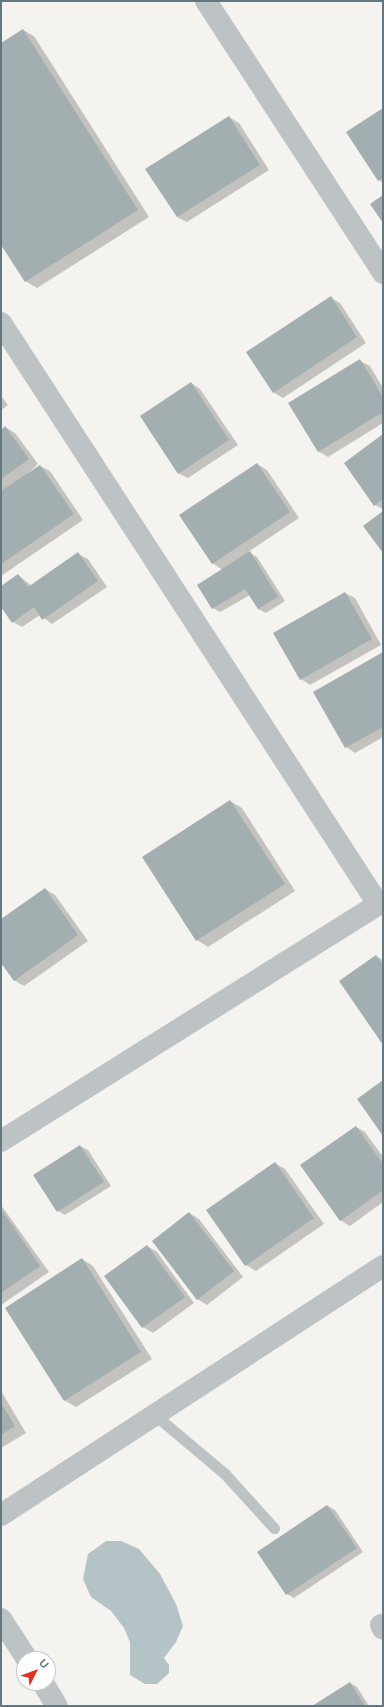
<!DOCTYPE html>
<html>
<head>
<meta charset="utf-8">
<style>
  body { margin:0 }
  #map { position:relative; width:384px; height:1707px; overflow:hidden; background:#f4f3ef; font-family:Arial,sans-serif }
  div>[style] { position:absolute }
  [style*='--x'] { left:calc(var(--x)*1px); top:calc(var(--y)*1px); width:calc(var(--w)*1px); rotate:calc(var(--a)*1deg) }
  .water>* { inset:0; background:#b4c3c5 }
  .shadow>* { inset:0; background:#0003 }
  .building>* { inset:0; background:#a3aeb1 }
  .service>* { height:11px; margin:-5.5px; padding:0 5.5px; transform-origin:5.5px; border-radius:5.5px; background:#bdc2c4 }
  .minor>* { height:22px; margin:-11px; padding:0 11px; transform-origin:11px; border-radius:11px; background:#bdc2c4 }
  span { translate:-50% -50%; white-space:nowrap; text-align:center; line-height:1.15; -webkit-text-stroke:4px #fff; paint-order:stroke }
  .frame { position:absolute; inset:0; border:2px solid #637880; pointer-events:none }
  .north { position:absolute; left:16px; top:1651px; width:40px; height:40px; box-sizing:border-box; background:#fff; border:1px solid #c1c9cc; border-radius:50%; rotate:48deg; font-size:11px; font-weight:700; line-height:16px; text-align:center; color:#637880 }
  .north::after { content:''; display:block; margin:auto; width:14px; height:18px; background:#e03323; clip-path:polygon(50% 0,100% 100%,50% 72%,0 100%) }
</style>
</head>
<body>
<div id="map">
  <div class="water">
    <div style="clip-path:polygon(106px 1541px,121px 1541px,139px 1549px,160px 1574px,176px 1604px,183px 1626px,176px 1642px,164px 1658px,169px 1665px,169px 1673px,157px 1684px,145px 1684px,130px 1675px,130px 1642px,124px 1628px,111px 1611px,91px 1597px,83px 1579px,88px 1554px)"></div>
  </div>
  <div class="shadow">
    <div style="clip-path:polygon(23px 30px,34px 36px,149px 217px,37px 288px,25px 281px,1px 243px,1px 44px)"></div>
    <div style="clip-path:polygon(383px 109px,383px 183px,379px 180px)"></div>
    <div style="clip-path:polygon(229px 117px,239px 123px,269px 170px,187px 222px,177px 217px)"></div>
    <div style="clip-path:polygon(331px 298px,340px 303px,366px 343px,283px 398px,273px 392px)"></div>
    <div style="clip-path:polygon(360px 361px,370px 366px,383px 388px,383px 423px,328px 457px,318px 451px)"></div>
    <div style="clip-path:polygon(191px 383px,200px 389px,238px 445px,188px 478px,178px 473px)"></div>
    <div style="clip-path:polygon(1px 396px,8px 405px,1px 410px)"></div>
    <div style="clip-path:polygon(5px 427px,15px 433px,38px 464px,25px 476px,40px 466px,50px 471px,83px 520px,1px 576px,1px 431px)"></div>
    <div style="clip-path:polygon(383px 435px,383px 509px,375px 505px)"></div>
    <div style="clip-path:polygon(257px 464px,267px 470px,299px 518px,248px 552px,257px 557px,285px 601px,266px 613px,258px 609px,250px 595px,220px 612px,213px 608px,223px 570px,212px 563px)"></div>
    <div style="clip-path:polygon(78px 554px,88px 559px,107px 587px,52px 624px,40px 615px,22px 627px,13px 622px,1px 605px,1px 587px,18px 575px,32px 586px)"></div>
    <div style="clip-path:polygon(345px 593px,355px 598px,381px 645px,310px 685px,301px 679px)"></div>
    <div style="clip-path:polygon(383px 653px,383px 737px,355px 753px,346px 747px)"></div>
    <div style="clip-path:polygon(230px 801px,242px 808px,295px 891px,208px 947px,197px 940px)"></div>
    <div style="clip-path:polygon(45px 889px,55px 895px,88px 941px,24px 986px,14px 980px,1px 961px,1px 920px)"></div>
    <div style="clip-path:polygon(377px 957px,383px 960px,383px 1043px)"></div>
    <div style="clip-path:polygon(356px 1127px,365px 1132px,383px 1157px,383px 1202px,350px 1226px,340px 1220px)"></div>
    <div style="clip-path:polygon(80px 1146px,88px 1150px,111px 1186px,65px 1215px,58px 1211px)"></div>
    <div style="clip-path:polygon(275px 1163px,285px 1169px,324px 1224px,256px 1271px,246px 1265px)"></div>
    <div style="clip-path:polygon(1px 1205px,49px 1272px,1px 1305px)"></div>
    <div style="clip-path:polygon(189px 1213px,199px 1219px,243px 1277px,207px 1305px,197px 1299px)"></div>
    <div style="clip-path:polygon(147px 1246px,157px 1252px,194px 1303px,153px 1333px,143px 1327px)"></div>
    <div style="clip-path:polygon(82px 1259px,93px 1266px,152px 1359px,76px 1407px,64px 1400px)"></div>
    <div style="clip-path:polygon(1px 1391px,26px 1433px,1px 1448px)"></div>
    <div style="clip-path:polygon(328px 1506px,335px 1510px,363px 1552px,294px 1598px,287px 1594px)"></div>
    <div style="clip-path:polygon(350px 1683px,357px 1687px,369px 1706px,313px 1706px)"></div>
  </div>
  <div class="building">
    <div style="clip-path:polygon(23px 29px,138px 210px,25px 282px,1px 245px,1px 43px)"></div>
    <div style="clip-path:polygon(383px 108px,383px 178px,378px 181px,346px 132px)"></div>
    <div style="clip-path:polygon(229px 116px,260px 165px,177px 217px,145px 169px)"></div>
    <div style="clip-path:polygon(383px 195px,383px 223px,370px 204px)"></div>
    <div style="clip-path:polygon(331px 296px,357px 337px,273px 393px,246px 352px)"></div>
    <div style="clip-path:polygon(360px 359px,383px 397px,383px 412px,318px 452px,288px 403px)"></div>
    <div style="clip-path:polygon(191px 382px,229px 440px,178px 474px,140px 416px)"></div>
    <div style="clip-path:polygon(5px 426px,29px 459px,1px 479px,1px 430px)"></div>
    <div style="clip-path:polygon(383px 434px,383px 499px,374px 506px,344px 463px)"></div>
    <div style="clip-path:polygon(257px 463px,290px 512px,212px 564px,179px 515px)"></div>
    <div style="clip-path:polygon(40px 465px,74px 514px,1px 564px,1px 491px)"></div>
    <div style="clip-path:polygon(383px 511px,383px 553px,363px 526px)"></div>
    <div style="clip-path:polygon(250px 551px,278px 597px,258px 609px,245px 589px,212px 609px,197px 585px)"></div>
    <div style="clip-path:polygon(78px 552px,98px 581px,42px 620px,34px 607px,12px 623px,1px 607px,1px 586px,18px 574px,28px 587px)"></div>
    <div style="clip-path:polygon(345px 592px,372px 639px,300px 680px,273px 633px)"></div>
    <div style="clip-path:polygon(383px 652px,383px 727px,345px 748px,313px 692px)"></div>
    <div style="clip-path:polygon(230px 800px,285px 884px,196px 941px,142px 857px)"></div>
    <div style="clip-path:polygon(45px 888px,78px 935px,14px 981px,1px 963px,1px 919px)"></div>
    <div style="clip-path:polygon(376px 955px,383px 965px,383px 1045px,339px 981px)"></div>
    <div style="clip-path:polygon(383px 1080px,383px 1136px,357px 1099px)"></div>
    <div style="clip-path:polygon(356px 1126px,383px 1164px,383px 1190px,340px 1221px,300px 1165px)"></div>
    <div style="clip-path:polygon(80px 1145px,104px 1182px,57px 1212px,33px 1175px)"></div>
    <div style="clip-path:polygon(275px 1162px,314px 1218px,245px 1266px,206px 1210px)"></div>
    <div style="clip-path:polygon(1px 1209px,40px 1266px,1px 1293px)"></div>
    <div style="clip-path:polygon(189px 1212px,234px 1271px,197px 1300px,152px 1241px)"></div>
    <div style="clip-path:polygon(147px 1245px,185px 1297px,142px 1328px,104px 1276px)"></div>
    <div style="clip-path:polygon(82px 1258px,141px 1352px,64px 1401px,5px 1308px)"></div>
    <div style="clip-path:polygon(1px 1403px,15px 1426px,1px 1435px)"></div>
    <div style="clip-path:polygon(327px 1505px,357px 1548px,286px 1595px,257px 1552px)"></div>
    <div style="clip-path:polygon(350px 1682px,365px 1706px,312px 1706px)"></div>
  </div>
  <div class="service">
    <div style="--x:155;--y:1415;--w:92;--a:40.1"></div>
    <div style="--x:225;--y:1474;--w:73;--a:47.8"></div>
  </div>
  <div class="minor">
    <div style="--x:206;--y:1;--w:325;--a:56.9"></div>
    <div style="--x:1;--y:323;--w:693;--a:57.02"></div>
    <div style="--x:1;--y:1141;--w:451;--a:-32.1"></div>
    <div style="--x:1;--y:1515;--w:456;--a:-33.1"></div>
    <div style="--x:1;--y:1619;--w:48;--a:57"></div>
    <div style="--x:381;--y:1625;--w:4;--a:63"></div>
    <div style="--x:43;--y:1683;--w:27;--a:59"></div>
  </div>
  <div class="frame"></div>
  <div class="north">U</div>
</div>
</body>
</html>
